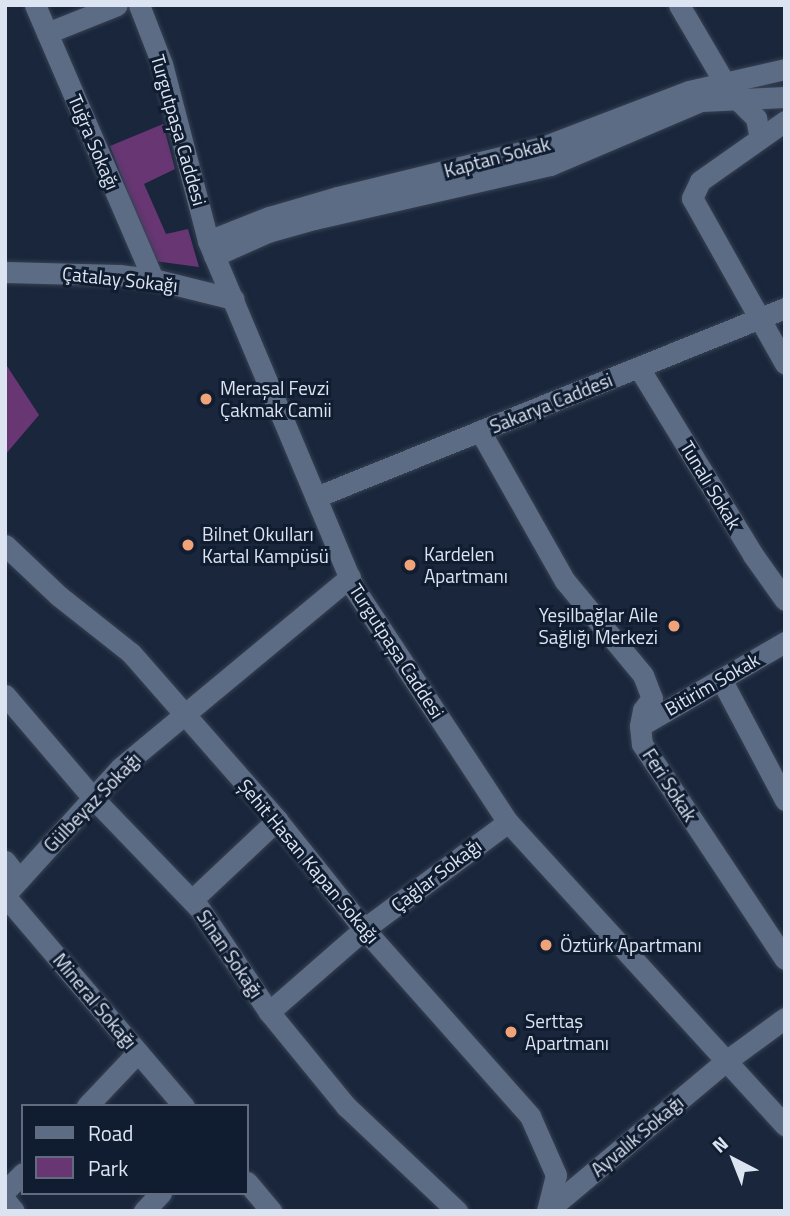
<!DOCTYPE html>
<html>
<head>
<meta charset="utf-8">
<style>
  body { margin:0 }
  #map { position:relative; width:790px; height:1216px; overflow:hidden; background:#19263b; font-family:"Titillium Web",sans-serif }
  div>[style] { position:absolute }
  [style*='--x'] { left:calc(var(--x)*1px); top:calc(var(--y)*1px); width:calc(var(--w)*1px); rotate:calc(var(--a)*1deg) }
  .green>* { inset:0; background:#673673 }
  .roads { filter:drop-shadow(0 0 2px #384153) drop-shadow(0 0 2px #384153) }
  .minor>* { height:21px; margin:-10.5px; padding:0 10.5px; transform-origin:10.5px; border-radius:10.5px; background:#5d6c85 }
  .dots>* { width:19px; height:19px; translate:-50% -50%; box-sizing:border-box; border:4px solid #101c30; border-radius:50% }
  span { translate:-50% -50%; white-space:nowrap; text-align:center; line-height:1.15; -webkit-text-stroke:6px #101c30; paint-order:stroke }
  .street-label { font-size:19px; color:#dce4f2 }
  .poi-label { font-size:19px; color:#dce4f2 }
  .left { translate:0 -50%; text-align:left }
  .right { translate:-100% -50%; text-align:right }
  .frame { position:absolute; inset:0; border:7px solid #dce4f2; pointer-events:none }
  .legend { position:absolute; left:21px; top:1104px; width:228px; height:91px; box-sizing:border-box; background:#101c30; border:2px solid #626c7e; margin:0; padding:9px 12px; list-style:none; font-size:21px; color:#dce4f2 }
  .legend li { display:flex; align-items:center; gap:14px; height:35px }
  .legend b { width:35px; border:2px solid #626c7e }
  .north { position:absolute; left:699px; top:1125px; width:70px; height:70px; -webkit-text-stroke:5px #101c30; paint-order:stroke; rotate:318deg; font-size:19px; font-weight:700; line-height:28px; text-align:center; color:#dce4f2 }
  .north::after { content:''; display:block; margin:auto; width:24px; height:32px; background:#dce4f2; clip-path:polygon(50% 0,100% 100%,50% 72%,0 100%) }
</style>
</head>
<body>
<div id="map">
  <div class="green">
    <div style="clip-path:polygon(163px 124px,175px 169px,144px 184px,166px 234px,188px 229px,199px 267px,154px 261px,110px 146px)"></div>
    <div style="clip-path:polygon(5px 363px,39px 415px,5px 455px)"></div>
  </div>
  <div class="roads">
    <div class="minor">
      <div style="--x:35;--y:5;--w:298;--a:66.7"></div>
      <div style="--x:139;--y:5;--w:63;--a:68.7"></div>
      <div style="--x:162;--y:64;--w:183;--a:75.4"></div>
      <div style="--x:208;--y:241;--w:376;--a:67.2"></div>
      <div style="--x:354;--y:588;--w:280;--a:56.7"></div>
      <div style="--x:508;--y:822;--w:411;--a:47.6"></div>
      <div style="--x:679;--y:5;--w:93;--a:59.6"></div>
      <div style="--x:47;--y:33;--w:75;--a:-21.8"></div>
      <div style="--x:733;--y:95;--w:33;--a:45"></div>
      <div style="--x:756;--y:118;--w:20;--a:79"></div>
      <div style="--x:785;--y:121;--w:104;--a:144.8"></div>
      <div style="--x:700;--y:181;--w:19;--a:115"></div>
      <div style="--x:692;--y:198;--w:190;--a:60.7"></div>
      <div style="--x:208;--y:241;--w:66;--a:-21.5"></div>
      <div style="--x:269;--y:217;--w:72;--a:-16.2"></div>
      <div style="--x:338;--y:197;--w:213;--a:-13.8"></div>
      <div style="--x:545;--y:146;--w:154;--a:-20.9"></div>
      <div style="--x:689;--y:91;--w:98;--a:-12.9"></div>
      <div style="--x:214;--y:256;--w:59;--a:-24"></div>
      <div style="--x:268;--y:232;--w:48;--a:-15.8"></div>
      <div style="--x:314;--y:219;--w:242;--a:-12.9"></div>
      <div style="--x:550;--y:165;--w:164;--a:-23"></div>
      <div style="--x:701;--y:101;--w:84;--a:-2.7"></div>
      <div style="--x:5;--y:272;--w:114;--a:1.5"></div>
      <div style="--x:119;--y:275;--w:34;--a:7"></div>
      <div style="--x:153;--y:279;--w:83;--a:13.9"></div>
      <div style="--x:639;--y:368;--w:219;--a:58.6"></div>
      <div style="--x:753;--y:555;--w:55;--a:54.6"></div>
      <div style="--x:480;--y:431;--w:172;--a:60.5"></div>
      <div style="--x:565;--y:581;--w:122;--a:50.3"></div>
      <div style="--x:643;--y:675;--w:25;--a:69"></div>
      <div style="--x:652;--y:698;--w:15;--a:127"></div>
      <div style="--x:643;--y:710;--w:16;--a:101"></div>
      <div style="--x:640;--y:726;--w:18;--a:84"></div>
      <div style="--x:642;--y:744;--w:258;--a:56.4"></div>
      <div style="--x:316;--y:497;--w:506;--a:-21.95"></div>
      <div style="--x:5;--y:545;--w:74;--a:43.4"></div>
      <div style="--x:59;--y:596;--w:92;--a:38.4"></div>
      <div style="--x:131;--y:653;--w:222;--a:48.8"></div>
      <div style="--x:277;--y:820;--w:139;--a:51.4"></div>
      <div style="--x:364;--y:929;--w:250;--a:48.4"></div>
      <div style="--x:530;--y:1116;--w:64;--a:66.2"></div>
      <div style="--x:556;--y:1175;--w:37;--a:104"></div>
      <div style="--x:721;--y:679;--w:137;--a:62.1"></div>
      <div style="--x:5;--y:695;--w:135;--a:49.5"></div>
      <div style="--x:93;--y:798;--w:153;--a:46.1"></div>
      <div style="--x:199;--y:908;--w:125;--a:56.1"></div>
      <div style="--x:269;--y:1012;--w:122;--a:50.7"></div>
      <div style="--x:346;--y:1106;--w:153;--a:43.4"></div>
      <div style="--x:640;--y:726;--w:168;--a:-30.1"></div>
      <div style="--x:5;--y:861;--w:23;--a:52"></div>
      <div style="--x:5;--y:895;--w:171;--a:-47.8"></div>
      <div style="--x:120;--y:768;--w:299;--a:-39.7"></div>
      <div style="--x:5;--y:896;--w:276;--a:49.6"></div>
      <div style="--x:192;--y:900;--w:117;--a:-43.3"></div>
      <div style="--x:269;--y:1012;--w:126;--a:-41.1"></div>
      <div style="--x:364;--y:929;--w:179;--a:-36.6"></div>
      <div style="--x:87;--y:1106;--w:74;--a:-46.6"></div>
      <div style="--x:247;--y:1182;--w:38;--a:50"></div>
      <div style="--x:5;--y:1191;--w:25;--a:-45"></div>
      <div style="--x:5;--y:1200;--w:14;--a:51"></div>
      <div style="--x:144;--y:1211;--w:25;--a:-47"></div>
      <div style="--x:547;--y:1211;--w:234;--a:-40"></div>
      <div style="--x:726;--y:1061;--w:73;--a:-36.1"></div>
    </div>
  </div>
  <div class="dots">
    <div style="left:206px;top:399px;background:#f0a279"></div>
    <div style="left:188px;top:545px;background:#f0a279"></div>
    <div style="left:410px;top:565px;background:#f0a279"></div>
    <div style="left:674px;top:626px;background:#f0a279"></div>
    <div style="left:546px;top:945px;background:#f0a279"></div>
    <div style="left:511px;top:1032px;background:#f0a279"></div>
  </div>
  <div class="street-label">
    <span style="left:179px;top:130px;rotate:74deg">Turgutpaşa Caddesi</span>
    <span style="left:94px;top:142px;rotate:67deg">Tuğra Sokağı</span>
    <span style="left:497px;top:157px;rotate:-15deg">Kaptan Sokak</span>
    <span style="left:120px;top:279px;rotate:6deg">Çatalay Sokağı</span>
    <span style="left:551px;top:403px;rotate:-22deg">Sakarya Caddesi</span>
    <span style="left:711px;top:485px;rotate:59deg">Tunalı Sokak</span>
    <span style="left:397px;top:651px;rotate:57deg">Turgutpaşa Caddesi</span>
    <span style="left:712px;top:684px;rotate:-30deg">Bitirim Sokak</span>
    <span style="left:670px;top:785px;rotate:57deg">Feri Sokak</span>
    <span style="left:92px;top:802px;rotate:-46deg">Gülbeyaz Sokağı</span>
    <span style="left:309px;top:861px;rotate:50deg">Şehit Hasan Kapan Sokağı</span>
    <span style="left:436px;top:875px;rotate:-37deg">Çağlar Sokağı</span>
    <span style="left:230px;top:954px;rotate:56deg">Sinan Sokağı</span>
    <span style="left:95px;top:1001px;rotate:50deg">Mineral Sokağı</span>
    <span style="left:637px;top:1136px;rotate:-40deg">Ayvalık Sokağı</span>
  </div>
  <div class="poi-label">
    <span class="left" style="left:220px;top:399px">Meraşal Fevzi<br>Çakmak Camii</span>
    <span class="left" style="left:202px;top:545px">Bilnet Okulları<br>Kartal Kampüsü</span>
    <span class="left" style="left:424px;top:565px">Kardelen<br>Apartmanı</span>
    <span class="right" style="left:658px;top:626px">Yeşilbağlar Aile<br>Sağlığı Merkezi</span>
    <span class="left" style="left:560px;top:945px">Öztürk Apartmanı</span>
    <span class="left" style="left:525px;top:1032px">Serttaş<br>Apartmanı</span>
  </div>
  <div class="frame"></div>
  <ul class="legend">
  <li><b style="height:9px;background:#5d6c85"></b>Road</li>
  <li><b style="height:19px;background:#673673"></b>Park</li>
  </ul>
  <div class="north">N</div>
</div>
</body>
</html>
